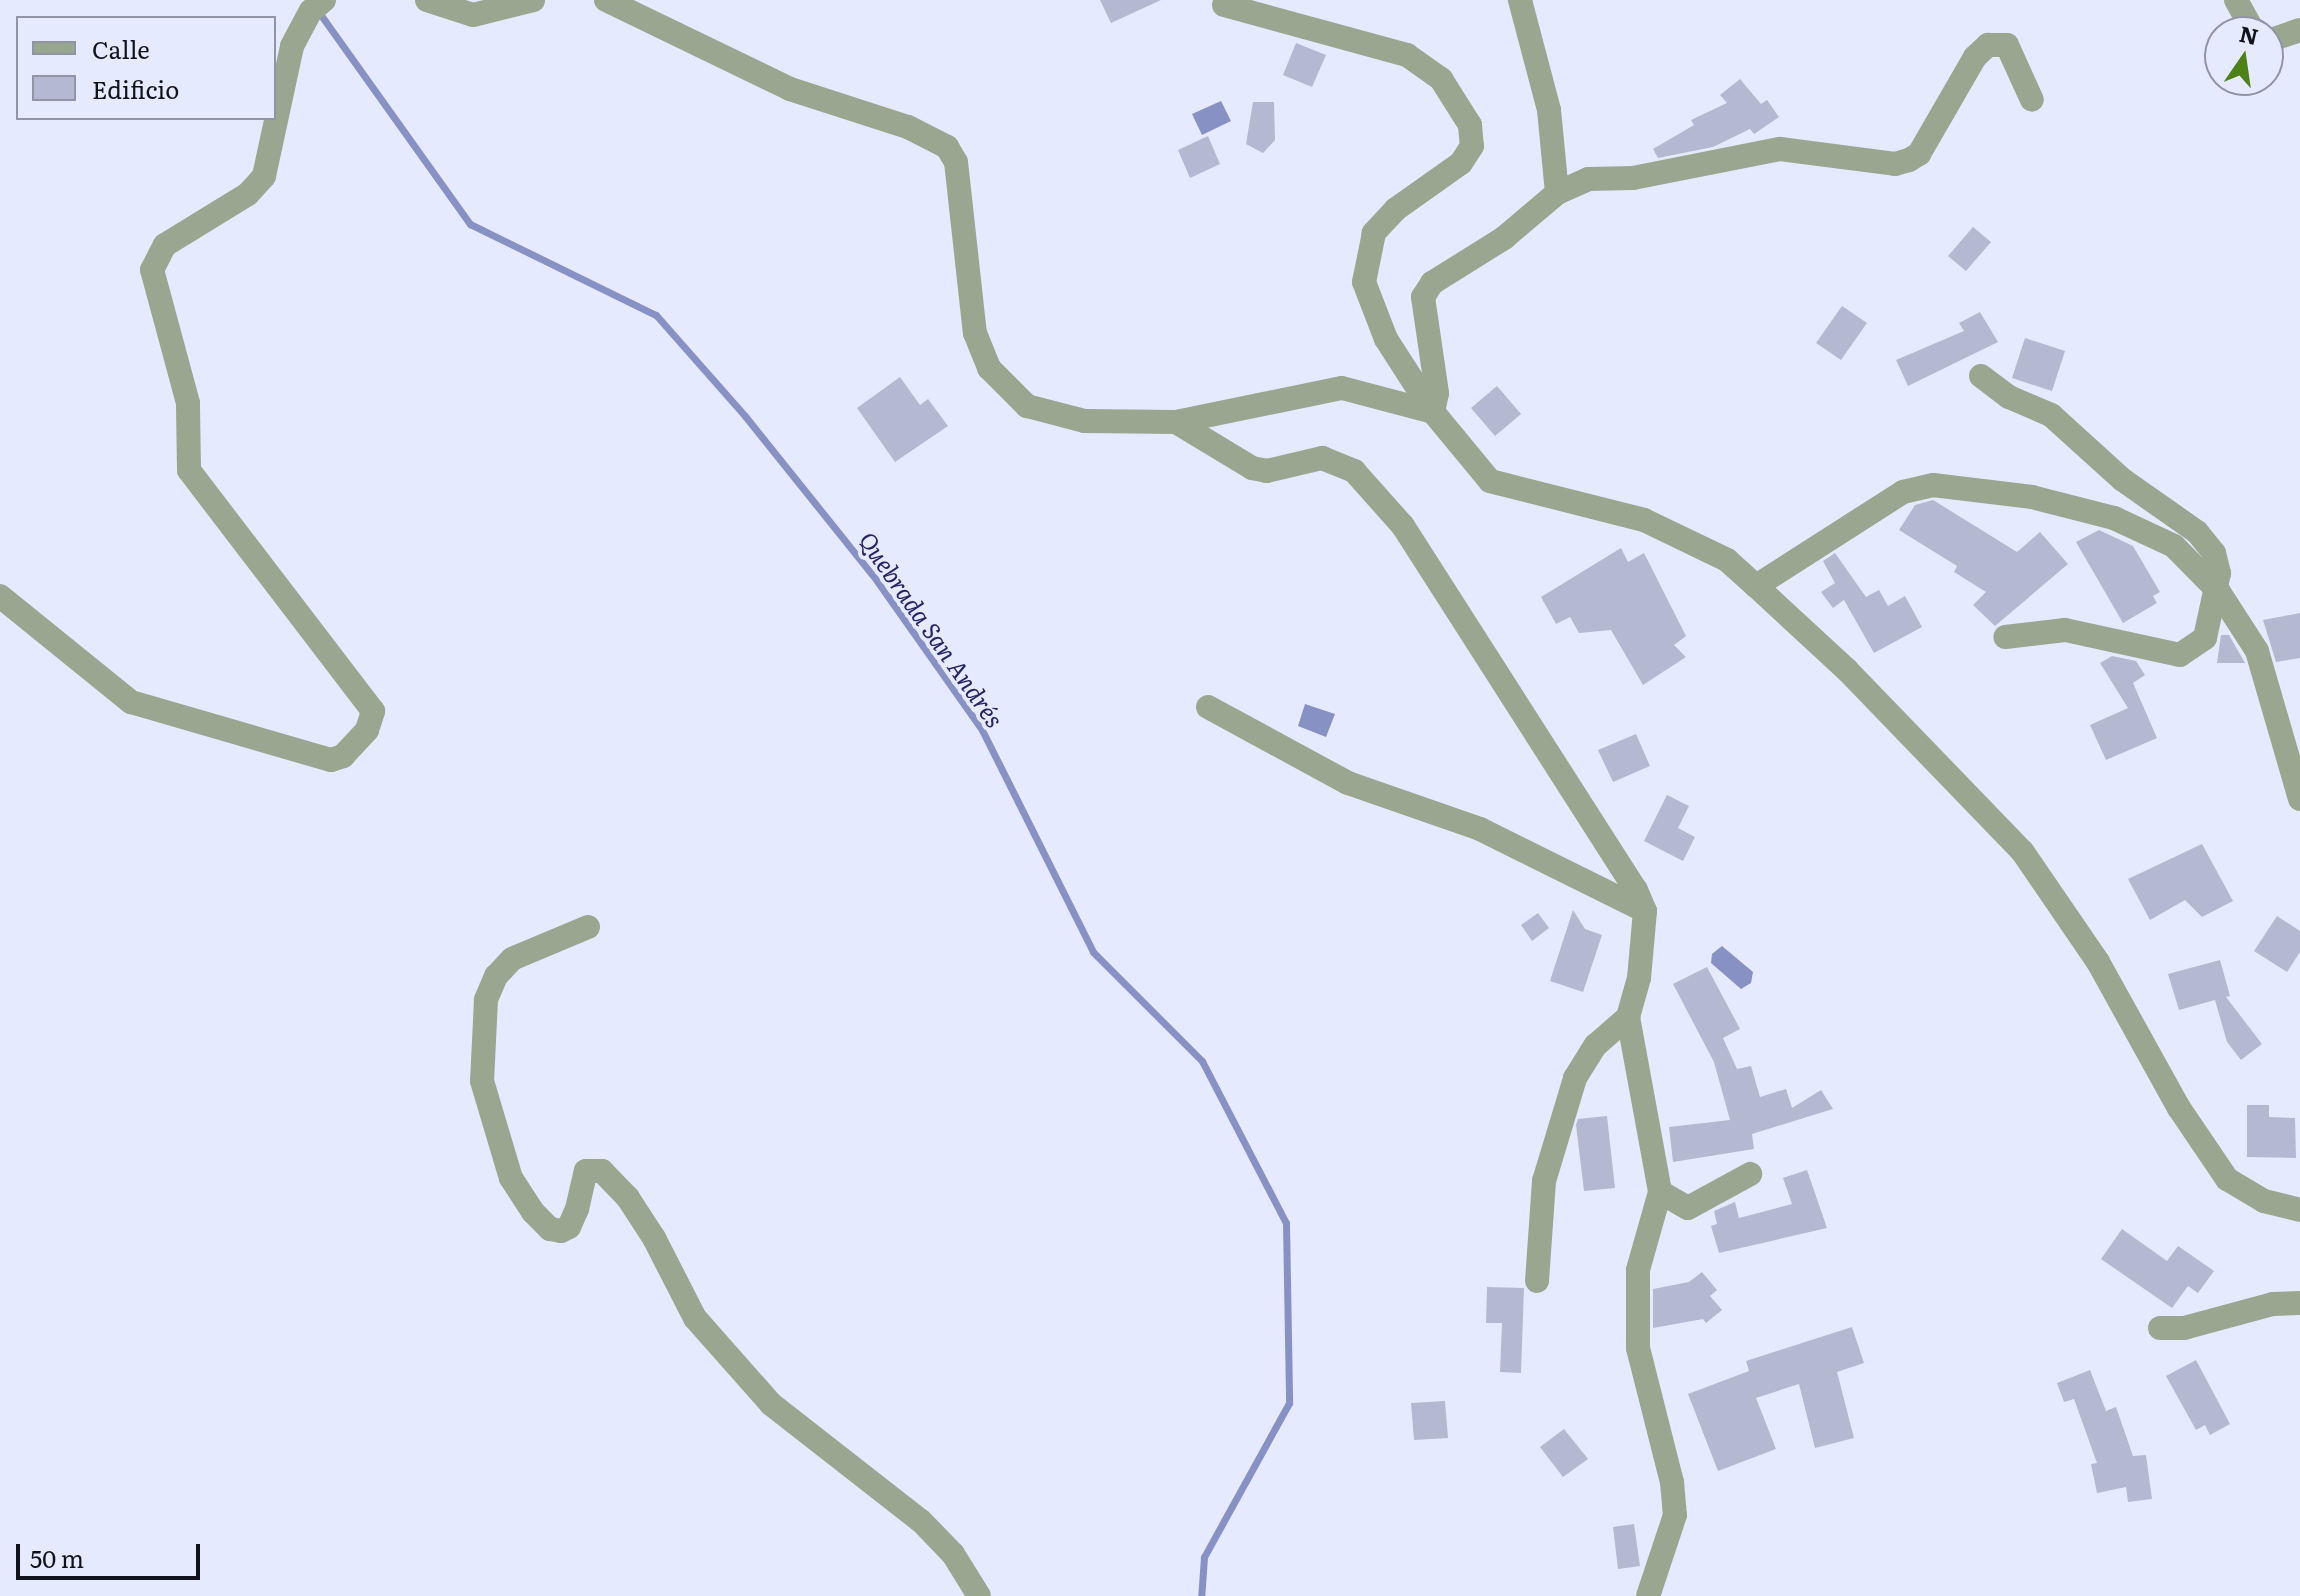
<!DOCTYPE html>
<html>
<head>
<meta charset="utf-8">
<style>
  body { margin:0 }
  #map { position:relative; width:2300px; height:1596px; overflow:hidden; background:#e6eaff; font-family:Literata,serif }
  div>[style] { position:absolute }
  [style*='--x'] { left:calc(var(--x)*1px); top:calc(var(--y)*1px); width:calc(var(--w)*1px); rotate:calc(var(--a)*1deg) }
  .water>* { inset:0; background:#8891c4 }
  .stream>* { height:7px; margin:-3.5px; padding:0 3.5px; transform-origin:3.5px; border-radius:3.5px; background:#8891c4 }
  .building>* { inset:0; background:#b4b9d1 }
  .street>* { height:24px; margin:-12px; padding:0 12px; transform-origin:12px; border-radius:12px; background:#99a791 }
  span { translate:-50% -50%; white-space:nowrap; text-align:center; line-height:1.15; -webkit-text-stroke:8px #e6eaff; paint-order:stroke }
  .water-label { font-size:24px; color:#232663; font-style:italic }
  .legend { position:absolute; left:16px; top:16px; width:260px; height:104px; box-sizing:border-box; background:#e6eaff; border:2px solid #9194a4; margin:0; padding:10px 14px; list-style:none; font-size:24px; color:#11131b }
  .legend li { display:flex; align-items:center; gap:16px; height:40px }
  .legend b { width:40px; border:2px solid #9194a4 }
  .north { position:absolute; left:2204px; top:16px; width:80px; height:80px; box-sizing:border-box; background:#e6eaff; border:2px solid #9194a4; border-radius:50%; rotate:13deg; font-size:22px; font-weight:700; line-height:32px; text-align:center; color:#11131b }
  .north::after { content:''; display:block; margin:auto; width:28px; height:36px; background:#4e8218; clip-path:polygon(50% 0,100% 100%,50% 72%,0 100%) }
  .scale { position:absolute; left:16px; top:1544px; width:184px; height:36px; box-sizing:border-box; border:4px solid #11131b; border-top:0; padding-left:10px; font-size:24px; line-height:28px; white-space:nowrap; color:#11131b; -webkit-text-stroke:6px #e6eaff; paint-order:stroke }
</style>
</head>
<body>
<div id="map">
  <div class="water">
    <div style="clip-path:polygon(1221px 101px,1231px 121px,1202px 135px,1192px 114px)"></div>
    <div style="clip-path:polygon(1305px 704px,1335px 714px,1326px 737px,1298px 726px)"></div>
    <div style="clip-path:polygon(1722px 946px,1753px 972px,1751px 983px,1741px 989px,1711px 963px,1712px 954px)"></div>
  </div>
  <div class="stream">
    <div style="--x:318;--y:11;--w:262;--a:54.5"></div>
    <div style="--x:470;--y:224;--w:207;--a:26.1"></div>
    <div style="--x:656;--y:315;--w:135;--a:48.6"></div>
    <div style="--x:745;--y:416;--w:211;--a:51.3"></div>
    <div style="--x:877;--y:581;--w:182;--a:54.8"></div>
    <div style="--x:982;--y:730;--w:248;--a:63.4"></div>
    <div style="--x:1093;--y:952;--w:154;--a:45"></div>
    <div style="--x:1202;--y:1061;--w:182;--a:62.6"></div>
    <div style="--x:1286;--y:1223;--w:180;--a:89"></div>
    <div style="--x:1289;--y:1403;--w:176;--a:118.9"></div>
    <div style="--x:1204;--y:1557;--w:39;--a:94"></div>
  </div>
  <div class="building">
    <div style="clip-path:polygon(1100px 0,1161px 0,1111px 23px)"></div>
    <div style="clip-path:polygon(1296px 43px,1326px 55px,1312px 87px,1283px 75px)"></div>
    <div style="clip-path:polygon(1740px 79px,1761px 104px,1767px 100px,1779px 117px,1754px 134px,1750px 129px,1713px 147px,1658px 158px,1653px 149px,1694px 125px,1691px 120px,1727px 103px,1720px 95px)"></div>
    <div style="clip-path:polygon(1253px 102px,1274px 102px,1275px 140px,1263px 153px,1246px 144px)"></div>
    <div style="clip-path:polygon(1208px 136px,1220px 164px,1190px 178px,1178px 150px)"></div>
    <div style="clip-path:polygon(1973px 227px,1991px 242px,1966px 271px,1948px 256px)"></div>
    <div style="clip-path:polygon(1842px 306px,1867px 323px,1841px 360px,1816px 343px)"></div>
    <div style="clip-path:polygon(1980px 312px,1998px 342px,1908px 386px,1896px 360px,1964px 331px,1959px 323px)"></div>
    <div style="clip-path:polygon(2025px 338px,2065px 351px,2052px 391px,2012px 378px)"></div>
    <div style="clip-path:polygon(900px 377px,920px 405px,928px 399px,948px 426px,895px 462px,857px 408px)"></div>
    <div style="clip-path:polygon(1497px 386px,1521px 414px,1495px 436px,1471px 408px)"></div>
    <div style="clip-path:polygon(1933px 500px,2017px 552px,2040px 532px,2068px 564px,1995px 626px,1973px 605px,1986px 592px,1954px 572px,1957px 566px,1899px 530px,1915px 505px)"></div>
    <div style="clip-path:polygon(2099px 530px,2133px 546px,2160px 592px,2153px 596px,2157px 603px,2123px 623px,2076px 542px)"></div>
    <div style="clip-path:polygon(1621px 548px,1628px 562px,1644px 553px,1686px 636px,1674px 645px,1686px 657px,1643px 685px,1611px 630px,1579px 633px,1570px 617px,1556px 624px,1541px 597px)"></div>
    <div style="clip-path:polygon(1835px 553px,1866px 597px,1879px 590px,1888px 606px,1905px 596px,1922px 627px,1874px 653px,1844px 600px,1833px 608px,1821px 592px,1835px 583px,1823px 561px)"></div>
    <div style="clip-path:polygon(2300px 613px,2300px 658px,2276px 662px,2263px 620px)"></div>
    <div style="clip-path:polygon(2221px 635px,2229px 635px,2245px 663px,2217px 663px)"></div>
    <div style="clip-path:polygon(2112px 656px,2136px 661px,2145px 675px,2133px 683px,2157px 738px,2106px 760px,2090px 725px,2128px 708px,2100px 663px)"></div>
    <div style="clip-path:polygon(1636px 734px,1650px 766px,1613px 782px,1598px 750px)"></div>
    <div style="clip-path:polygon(1667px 795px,1689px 806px,1678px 828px,1695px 837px,1683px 861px,1644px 841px)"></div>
    <div style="clip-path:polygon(2202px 844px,2233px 901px,2202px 917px,2185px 900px,2150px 920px,2128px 879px)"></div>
    <div style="clip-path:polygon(1573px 910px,1585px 929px,1602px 935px,1583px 992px,1550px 981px)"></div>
    <div style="clip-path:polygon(1538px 913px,1549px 928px,1532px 941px,1521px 925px)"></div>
    <div style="clip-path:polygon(2277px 916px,2300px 931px,2300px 952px,2287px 972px,2254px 951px)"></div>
    <div style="clip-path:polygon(2220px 960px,2230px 996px,2226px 997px,2262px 1044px,2241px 1060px,2227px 1042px,2215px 1000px,2179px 1010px,2168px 974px)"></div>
    <div style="clip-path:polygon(1707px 967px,1740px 1029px,1723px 1038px,1737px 1069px,1751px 1066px,1760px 1097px,1786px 1089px,1792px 1108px,1821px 1090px,1833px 1109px,1752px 1134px,1754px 1149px,1673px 1162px,1669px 1127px,1730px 1120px,1714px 1062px,1673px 984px)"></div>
    <div style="clip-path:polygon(2247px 1105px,2269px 1105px,2269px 1117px,2295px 1118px,2296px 1158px,2247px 1157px)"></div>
    <div style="clip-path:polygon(1607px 1116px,1615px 1188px,1584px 1191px,1576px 1125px,1578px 1119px)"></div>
    <div style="clip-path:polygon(1807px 1170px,1827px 1228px,1719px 1253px,1711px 1226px,1717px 1224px,1714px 1211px,1735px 1202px,1739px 1218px,1792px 1204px,1783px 1178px)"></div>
    <div style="clip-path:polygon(2122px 1229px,2167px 1261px,2178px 1246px,2214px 1271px,2198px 1293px,2188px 1286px,2172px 1308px,2101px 1259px)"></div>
    <div style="clip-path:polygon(1702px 1272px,1717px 1290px,1710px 1296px,1722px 1310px,1706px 1323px,1703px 1319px,1653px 1328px,1653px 1289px,1689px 1282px)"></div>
    <div style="clip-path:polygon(1487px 1287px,1524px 1288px,1521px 1373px,1500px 1372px,1502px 1323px,1486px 1323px)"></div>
    <div style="clip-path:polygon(1852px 1327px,1864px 1363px,1837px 1372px,1854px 1438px,1815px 1448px,1799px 1384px,1756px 1398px,1776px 1449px,1718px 1471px,1688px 1394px,1749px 1371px,1746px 1361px)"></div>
    <div style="clip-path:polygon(2196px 1360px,2230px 1424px,2210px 1435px,2205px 1425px,2196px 1430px,2166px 1376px)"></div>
    <div style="clip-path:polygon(2090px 1370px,2106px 1411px,2116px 1407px,2133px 1456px,2146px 1455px,2152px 1499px,2128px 1502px,2126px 1487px,2097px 1493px,2091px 1464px,2097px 1463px,2074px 1399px,2064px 1402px,2057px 1383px)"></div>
    <div style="clip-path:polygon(1445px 1401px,1448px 1438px,1414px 1440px,1411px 1403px)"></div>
    <div style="clip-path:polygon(1564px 1429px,1588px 1459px,1563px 1477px,1540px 1447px)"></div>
    <div style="clip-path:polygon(1634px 1524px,1640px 1566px,1618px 1569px,1613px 1527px)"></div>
  </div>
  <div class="street">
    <div style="--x:427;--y:0;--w:48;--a:18.1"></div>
    <div style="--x:473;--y:15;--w:62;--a:-14"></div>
    <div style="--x:606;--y:0;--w:204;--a:25.8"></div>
    <div style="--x:790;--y:89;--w:124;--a:17.9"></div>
    <div style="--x:908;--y:127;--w:44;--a:27.1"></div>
    <div style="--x:947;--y:147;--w:17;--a:59"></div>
    <div style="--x:956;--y:162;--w:172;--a:83.7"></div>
    <div style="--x:975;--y:333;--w:38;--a:68"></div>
    <div style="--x:989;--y:368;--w:54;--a:45"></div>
    <div style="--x:1027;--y:406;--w:60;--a:14.5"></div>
    <div style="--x:1085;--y:421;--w:91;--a:0.6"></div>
    <div style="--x:1176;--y:422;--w:169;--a:-11.6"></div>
    <div style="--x:1342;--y:388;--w:94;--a:14.8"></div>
    <div style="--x:2236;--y:0;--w:37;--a:61"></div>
    <div style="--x:1224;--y:5;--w:190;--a:15.3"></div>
    <div style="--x:1407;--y:55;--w:42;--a:35.2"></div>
    <div style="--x:1441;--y:79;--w:54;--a:57.8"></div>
    <div style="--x:1470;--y:125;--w:21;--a:85"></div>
    <div style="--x:1472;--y:146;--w:20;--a:123"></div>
    <div style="--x:1461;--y:163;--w:80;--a:144.7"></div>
    <div style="--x:1396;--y:209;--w:33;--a:133"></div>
    <div style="--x:1374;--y:233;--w:50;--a:101.5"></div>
    <div style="--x:1364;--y:282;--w:61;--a:68.9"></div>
    <div style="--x:1386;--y:339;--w:87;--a:57.2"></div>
    <div style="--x:1433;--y:412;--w:89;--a:50.4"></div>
    <div style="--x:1490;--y:481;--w:159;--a:14.2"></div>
    <div style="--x:1644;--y:520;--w:92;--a:25.7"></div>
    <div style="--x:1727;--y:560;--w:39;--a:42"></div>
    <div style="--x:1756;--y:586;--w:124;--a:42.7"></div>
    <div style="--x:1847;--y:670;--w:252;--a:46"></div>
    <div style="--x:2022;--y:851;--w:135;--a:55.6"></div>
    <div style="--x:2098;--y:962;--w:167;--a:61"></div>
    <div style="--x:2179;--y:1108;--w:86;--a:55.9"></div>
    <div style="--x:2227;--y:1179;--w:43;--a:30.7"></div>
    <div style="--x:2264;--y:1201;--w:37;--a:14"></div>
    <div style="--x:2268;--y:41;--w:34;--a:-19"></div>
    <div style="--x:1557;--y:193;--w:34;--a:-24"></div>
    <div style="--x:1588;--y:179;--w:45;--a:-1.3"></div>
    <div style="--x:1633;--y:178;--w:150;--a:-11.2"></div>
    <div style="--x:1780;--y:149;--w:116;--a:7.4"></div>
    <div style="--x:1895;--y:164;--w:15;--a:-16"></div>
    <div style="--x:1909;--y:160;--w:12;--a:-31"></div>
    <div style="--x:1919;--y:154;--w:112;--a:-60"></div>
    <div style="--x:1975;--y:57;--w:18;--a:-43"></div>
    <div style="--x:1988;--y:45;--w:19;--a:0"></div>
    <div style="--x:2007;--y:45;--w:60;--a:65.6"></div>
    <div style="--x:1981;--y:376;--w:35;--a:37"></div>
    <div style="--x:2009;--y:397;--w:46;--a:23.2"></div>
    <div style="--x:2051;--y:415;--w:97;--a:42.1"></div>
    <div style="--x:2123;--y:480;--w:90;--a:35.1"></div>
    <div style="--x:2197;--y:532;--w:27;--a:51"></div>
    <div style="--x:2214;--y:553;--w:21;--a:76"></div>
    <div style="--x:2219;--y:573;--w:66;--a:102.2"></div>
    <div style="--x:2205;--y:638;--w:30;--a:146"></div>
    <div style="--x:2180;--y:655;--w:118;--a:-167.7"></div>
    <div style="--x:2065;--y:630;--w:60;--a:173.3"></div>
    <div style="--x:1433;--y:412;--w:19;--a:-78"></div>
    <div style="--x:1437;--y:393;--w:97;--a:-98.3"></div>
    <div style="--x:1423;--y:297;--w:17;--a:-57"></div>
    <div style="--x:1432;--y:283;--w:85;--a:-32"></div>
    <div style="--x:1504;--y:238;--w:70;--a:-40.3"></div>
    <div style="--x:1557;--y:193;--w:83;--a:-95.5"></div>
    <div style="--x:1549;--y:110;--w:114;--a:-104.8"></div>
    <div style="--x:1176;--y:422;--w:89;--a:31.2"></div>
    <div style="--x:1252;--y:468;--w:15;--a:11"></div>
    <div style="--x:1267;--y:471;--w:57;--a:-13.3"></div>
    <div style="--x:1322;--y:458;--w:35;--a:22"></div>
    <div style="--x:1354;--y:471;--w:74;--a:48.3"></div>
    <div style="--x:1403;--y:526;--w:432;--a:57.4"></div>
    <div style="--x:1636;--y:890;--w:23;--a:67"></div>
    <div style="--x:1645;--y:911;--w:67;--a:95.1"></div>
    <div style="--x:1639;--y:978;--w:41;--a:105.8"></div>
    <div style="--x:1628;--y:1017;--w:178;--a:79.6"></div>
    <div style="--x:1660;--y:1192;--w:81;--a:105.8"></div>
    <div style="--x:1638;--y:1270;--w:78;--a:90"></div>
    <div style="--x:1638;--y:1348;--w:138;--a:75.8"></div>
    <div style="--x:1672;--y:1482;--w:33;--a:85"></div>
    <div style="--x:1675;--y:1515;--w:85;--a:108.4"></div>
    <div style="--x:1756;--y:586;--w:174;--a:-32.6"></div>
    <div style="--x:1903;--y:492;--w:31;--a:-13"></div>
    <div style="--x:1933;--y:485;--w:100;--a:6.9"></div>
    <div style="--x:2032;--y:497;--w:85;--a:14.4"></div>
    <div style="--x:2114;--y:518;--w:66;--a:25"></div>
    <div style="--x:2174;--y:546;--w:64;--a:45.6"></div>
    <div style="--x:2219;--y:592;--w:70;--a:57.2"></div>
    <div style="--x:2257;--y:651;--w:154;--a:73.8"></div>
    <div style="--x:0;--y:596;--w:169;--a:39"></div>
    <div style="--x:131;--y:702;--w:208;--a:16.2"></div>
    <div style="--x:331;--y:760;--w:13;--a:-18"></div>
    <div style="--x:343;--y:756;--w:35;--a:-47"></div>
    <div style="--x:367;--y:730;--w:20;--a:-72"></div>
    <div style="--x:373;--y:711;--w:303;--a:-127.4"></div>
    <div style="--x:189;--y:470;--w:67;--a:-90.9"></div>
    <div style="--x:188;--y:403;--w:138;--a:-105.1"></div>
    <div style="--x:152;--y:270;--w:28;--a:-63"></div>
    <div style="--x:165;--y:245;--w:97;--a:-31.6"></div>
    <div style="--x:248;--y:194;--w:24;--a:-48"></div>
    <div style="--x:264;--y:176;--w:133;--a:-77.8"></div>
    <div style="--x:292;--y:46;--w:40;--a:-62"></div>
    <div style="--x:311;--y:11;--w:17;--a:-40"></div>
    <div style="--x:1208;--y:707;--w:159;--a:28.5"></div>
    <div style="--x:1348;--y:783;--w:140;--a:19.2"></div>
    <div style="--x:1480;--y:829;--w:184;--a:26.4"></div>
    <div style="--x:588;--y:927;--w:82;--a:157.2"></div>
    <div style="--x:512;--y:959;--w:23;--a:133"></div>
    <div style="--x:496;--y:976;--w:26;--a:113"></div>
    <div style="--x:486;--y:1000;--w:81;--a:92.8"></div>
    <div style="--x:482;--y:1081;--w:101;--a:73.4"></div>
    <div style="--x:511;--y:1178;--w:40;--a:57.1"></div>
    <div style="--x:533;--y:1212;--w:24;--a:45"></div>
    <div style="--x:550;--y:1229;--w:11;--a:10"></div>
    <div style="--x:561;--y:1231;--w:9;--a:-27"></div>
    <div style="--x:569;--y:1227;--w:20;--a:-66"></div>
    <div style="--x:577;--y:1209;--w:39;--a:-77"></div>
    <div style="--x:586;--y:1171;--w:16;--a:0"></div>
    <div style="--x:602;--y:1171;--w:37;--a:46"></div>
    <div style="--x:628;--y:1198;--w:48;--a:57"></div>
    <div style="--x:654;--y:1238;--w:90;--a:62.9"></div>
    <div style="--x:695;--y:1318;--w:115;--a:48.5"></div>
    <div style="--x:771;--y:1404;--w:190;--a:38"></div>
    <div style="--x:921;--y:1521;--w:46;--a:45.9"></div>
    <div style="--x:953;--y:1554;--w:49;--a:58.2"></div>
    <div style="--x:1660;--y:1192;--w:32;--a:30"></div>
    <div style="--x:1688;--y:1208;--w:71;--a:-28.7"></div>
    <div style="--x:1537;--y:1281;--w:100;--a:-86"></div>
    <div style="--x:1544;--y:1181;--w:108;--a:-73.2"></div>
    <div style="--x:1575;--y:1078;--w:39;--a:-58"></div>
    <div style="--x:1596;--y:1045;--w:43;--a:-41.2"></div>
    <div style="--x:2160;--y:1328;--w:24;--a:0"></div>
    <div style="--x:2184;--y:1328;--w:92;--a:-15.1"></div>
    <div style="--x:2273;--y:1304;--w:27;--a:-2"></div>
  </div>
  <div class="water-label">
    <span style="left:932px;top:629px;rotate:55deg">Quebrada San Andrés</span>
  </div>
  <ul class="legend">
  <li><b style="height:10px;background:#99a791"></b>Calle</li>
  <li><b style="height:22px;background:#b4b9d1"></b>Edificio</li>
  </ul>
  <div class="north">N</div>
  <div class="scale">50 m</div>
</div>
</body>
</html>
